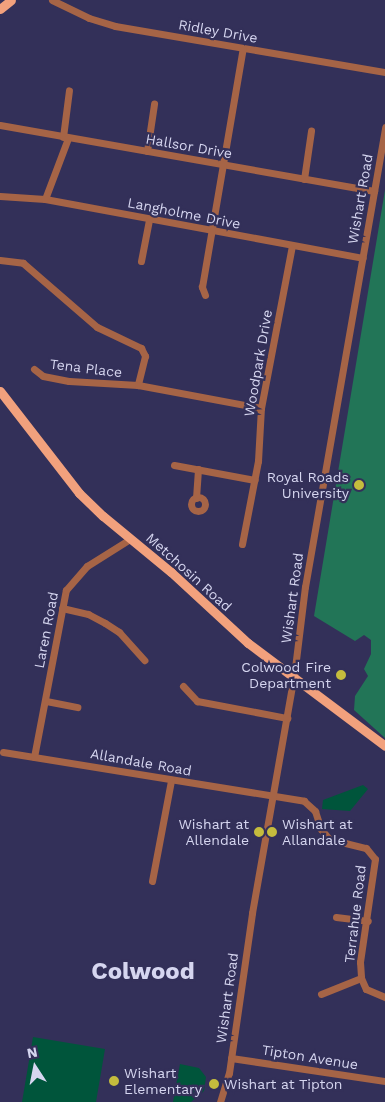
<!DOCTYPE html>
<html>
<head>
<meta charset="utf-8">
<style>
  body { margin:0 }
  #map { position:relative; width:385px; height:1102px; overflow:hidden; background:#333059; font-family:"Work Sans",sans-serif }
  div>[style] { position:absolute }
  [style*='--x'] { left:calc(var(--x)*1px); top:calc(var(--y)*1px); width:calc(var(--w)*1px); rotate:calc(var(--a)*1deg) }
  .green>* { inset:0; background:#00553b }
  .forest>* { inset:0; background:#227557 }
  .minor>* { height:7px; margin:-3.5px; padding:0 3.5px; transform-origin:3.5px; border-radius:3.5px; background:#a66446 }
  .minor>.ring { margin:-3.5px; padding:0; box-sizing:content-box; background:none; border:7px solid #a66446; border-radius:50% }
  .major>* { height:9px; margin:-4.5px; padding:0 4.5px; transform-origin:4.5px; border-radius:4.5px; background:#f2a17d }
  .dots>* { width:14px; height:14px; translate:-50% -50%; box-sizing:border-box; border:2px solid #333059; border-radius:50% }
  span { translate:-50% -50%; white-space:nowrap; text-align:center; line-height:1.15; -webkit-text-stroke:4.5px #333059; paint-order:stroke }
  .street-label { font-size:14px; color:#d6d6f0 }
  .poi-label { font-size:14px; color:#d6d6f0 }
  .right { translate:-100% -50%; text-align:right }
  .left { translate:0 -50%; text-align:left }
  .town-label { font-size:24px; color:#d6d6f0; font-weight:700 }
  .north { position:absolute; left:10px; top:1042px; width:50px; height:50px; -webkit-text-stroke:4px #333059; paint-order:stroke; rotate:349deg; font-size:14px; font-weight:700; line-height:20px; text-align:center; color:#d6d6f0 }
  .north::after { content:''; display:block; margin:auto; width:18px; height:22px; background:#d6d6f0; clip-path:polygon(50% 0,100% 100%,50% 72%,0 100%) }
</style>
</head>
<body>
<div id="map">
  <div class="green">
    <div style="clip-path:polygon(363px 785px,368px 789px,350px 811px,322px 809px,323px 800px)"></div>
    <div style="clip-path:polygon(33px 1037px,105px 1049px,96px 1102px,22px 1102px)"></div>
    <div style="clip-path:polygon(180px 1064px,199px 1068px,206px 1077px,204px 1091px,191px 1102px,173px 1102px)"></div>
  </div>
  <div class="forest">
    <div style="clip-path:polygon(385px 190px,385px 738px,354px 710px,355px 696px,368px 676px,364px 669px,371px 654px,371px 640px,364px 635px,355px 641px,314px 616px)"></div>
  </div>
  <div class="minor">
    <div style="--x:52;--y:0;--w:41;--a:25.9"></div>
    <div style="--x:89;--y:18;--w:27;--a:17"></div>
    <div style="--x:115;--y:26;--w:274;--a:9.7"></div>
    <div style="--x:0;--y:125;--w:380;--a:10"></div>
    <div style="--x:63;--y:137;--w:47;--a:-82.7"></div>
    <div style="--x:147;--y:151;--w:48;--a:-81.5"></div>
    <div style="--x:304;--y:179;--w:49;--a:-81.7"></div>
    <div style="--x:0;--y:196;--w:45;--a:3.8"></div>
    <div style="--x:45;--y:199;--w:323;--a:10.5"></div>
    <div style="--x:45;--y:199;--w:65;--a:-69.3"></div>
    <div style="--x:0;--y:260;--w:23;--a:7"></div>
    <div style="--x:23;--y:263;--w:98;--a:40.9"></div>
    <div style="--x:97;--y:327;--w:49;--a:25.5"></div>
    <div style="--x:141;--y:348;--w:9;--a:63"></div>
    <div style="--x:145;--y:356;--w:30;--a:104"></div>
    <div style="--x:141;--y:261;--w:42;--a:-79"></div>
    <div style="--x:205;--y:295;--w:9;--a:-111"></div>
    <div style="--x:202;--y:287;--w:242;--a:-80.3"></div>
    <div style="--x:34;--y:369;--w:11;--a:38"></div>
    <div style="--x:43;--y:376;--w:26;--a:11"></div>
    <div style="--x:69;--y:381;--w:69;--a:3.3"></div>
    <div style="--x:138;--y:385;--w:125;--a:10.6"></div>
    <div style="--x:174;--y:465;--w:82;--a:10.5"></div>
    <div class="ring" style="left:191px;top:497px;width:7px;height:7px"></div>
    <div style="--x:196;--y:498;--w:29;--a:-86"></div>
    <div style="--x:242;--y:544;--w:85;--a:-79.1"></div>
    <div style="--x:258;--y:461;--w:53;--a:-86.8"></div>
    <div style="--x:261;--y:408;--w:165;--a:-79.2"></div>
    <div style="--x:62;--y:608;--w:27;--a:13"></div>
    <div style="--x:88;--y:614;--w:19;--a:28"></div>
    <div style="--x:105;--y:623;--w:17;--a:33"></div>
    <div style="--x:119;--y:632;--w:38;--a:48"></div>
    <div style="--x:183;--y:686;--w:21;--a:47"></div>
    <div style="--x:197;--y:701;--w:92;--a:10.7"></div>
    <div style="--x:46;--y:701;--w:32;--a:11"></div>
    <div style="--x:3;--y:752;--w:305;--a:9.2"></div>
    <div style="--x:304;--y:801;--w:15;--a:42"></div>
    <div style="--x:315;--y:811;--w:19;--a:72"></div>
    <div style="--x:321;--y:829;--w:13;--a:51"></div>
    <div style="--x:329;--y:839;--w:38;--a:14"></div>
    <div style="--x:366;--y:848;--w:14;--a:51"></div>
    <div style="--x:375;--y:859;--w:104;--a:98.3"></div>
    <div style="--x:360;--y:962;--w:16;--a:86"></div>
    <div style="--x:361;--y:978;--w:12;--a:66"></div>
    <div style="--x:366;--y:989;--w:21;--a:23"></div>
    <div style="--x:34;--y:757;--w:170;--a:-79.2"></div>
    <div style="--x:66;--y:590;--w:32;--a:-49"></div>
    <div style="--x:87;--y:566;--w:51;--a:-32.1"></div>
    <div style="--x:152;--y:881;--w:103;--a:-79.3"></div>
    <div style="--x:336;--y:917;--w:32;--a:7"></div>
    <div style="--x:321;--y:994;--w:43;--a:-21.8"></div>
    <div style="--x:231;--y:1058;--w:156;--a:8.5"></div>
    <div style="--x:220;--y:1102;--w:30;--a:-73"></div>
    <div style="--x:229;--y:1073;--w:162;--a:-81.8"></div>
    <div style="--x:252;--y:913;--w:241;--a:-80"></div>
    <div style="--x:294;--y:676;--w:90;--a:-83"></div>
    <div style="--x:305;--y:587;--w:467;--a:-80.1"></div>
  </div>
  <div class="major">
    <div style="--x:0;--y:9;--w:14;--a:-39"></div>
    <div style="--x:0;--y:391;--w:129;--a:52.2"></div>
    <div style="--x:79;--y:493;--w:33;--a:44"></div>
    <div style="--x:103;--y:516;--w:88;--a:39.5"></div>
    <div style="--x:171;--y:572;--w:105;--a:42.7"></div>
    <div style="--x:248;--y:643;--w:171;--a:36.9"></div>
  </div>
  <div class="dots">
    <div style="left:359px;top:485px;background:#c5bc3d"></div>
    <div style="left:341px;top:675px;background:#c5bc3d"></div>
    <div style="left:259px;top:832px;background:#c5bc3d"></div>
    <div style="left:272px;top:832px;background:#c5bc3d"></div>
    <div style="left:114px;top:1081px;background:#c5bc3d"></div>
    <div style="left:214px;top:1084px;background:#c5bc3d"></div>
  </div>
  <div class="street-label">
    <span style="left:218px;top:31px;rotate:10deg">Ridley Drive</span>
    <span style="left:189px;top:146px;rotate:10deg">Hallsor Drive</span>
    <span style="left:360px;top:199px;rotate:-80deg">Wishart Road</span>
    <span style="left:184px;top:213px;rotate:11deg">Langholme Drive</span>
    <span style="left:258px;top:363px;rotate:-80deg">Woodpark Drive</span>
    <span style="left:86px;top:368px;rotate:7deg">Tena Place</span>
    <span style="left:189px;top:572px;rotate:42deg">Metchosin Road</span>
    <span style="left:292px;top:598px;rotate:-82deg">Wishart Road</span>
    <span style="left:46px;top:630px;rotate:-79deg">Laren Road</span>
    <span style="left:141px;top:762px;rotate:10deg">Allandale Road</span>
    <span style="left:355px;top:914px;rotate:-83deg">Terrahue Road</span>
    <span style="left:227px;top:998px;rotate:-82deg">Wishart Road</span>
    <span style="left:310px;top:1057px;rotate:9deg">Tipton Avenue</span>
  </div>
  <div class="poi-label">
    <span class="right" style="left:349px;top:485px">Royal Roads<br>University</span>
    <span class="right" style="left:331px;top:675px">Colwood Fire<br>Department</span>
    <span class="right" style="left:249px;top:832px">Wishart at<br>Allendale</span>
    <span class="left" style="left:282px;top:832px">Wishart at<br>Allandale</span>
    <span class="left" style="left:124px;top:1081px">Wishart<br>Elementary</span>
    <span class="left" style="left:224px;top:1084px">Wishart at Tipton</span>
  </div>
  <div class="town-label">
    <span style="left:143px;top:972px">Colwood</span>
  </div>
  <div class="north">N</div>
</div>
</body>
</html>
